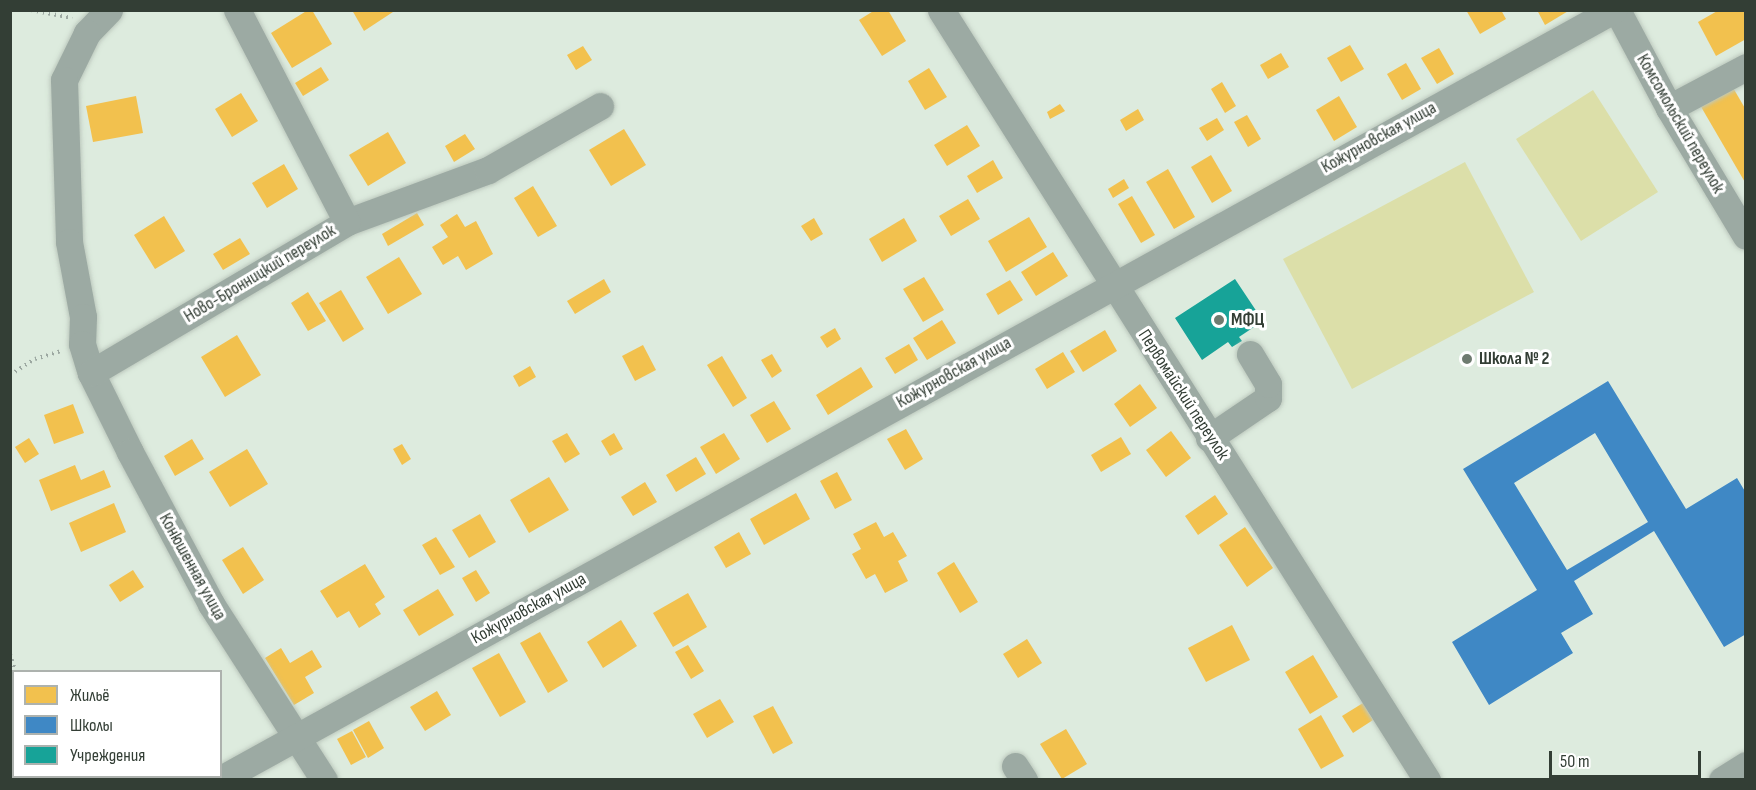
<!DOCTYPE html>
<html>
<head>
<meta charset="utf-8">
<style>
  body { margin:0 }
  #map { position:relative; width:1756px; height:790px; overflow:hidden; background:#ddebde; font-family:"Sofia Sans Condensed",sans-serif }
  div>[style] { position:absolute }
  [style*='--x'] { left:calc(var(--x)*1px); top:calc(var(--y)*1px); width:calc(var(--w)*1px); rotate:calc(var(--a)*1deg) }
  .green>* { inset:0; background:#dcdfa9 }
  .homes>* { inset:0; background:#f2c14e }
  .schools>* { inset:0; background:#3f88c5 }
  .public>* { inset:0; background:#17a398 }
  .path>* { height:4px; margin-top:-2px; transform-origin:0; background:repeating-linear-gradient(90deg,#9ca8a1 0 1.5px,transparent 0 6px) }
  .roads { filter:drop-shadow(0 0 2px #bcc8bd) drop-shadow(0 0 2px #bcc8bd) }
  .minor>* { height:27px; margin:-13.5px; padding:0 13.5px; transform-origin:13.5px; border-radius:13.5px; background:#9caaa3 }
  .dots>* { width:16px; height:16px; translate:-50% -50%; box-sizing:border-box; border:3px solid #fff; border-radius:50% }
  span { translate:-50% -50%; white-space:nowrap; text-align:center; line-height:1.15; -webkit-text-stroke:6px #fff; paint-order:stroke }
  .street-label { font-size:18px; color:#333e35 }
  .poi-label { font-size:18px; color:#333e35; font-weight:700 }
  .left { translate:0 -50%; text-align:left }
  .frame { position:absolute; inset:0; border:12px solid #333e35; pointer-events:none }
  .legend { position:absolute; left:12px; top:670px; width:210px; height:108px; box-sizing:border-box; background:#fff; border:2px solid #adb2ae; margin:0; padding:8px 10px; list-style:none; font-size:18px; color:#333e35 }
  .legend li { display:flex; align-items:center; gap:12px; height:30px }
  .legend b { width:30px; border:2px solid #adb2ae }
  .scale { position:absolute; left:1549px; top:751px; width:152px; height:27px; box-sizing:border-box; border:3px solid #333e35; border-top:0; padding-left:8px; font-size:18px; line-height:21px; white-space:nowrap; color:#333e35; -webkit-text-stroke:4px #fff; paint-order:stroke }
</style>
</head>
<body>
<div id="map">
  <div class="green">
    <div style="clip-path:polygon(1593px 90px,1658px 192px,1581px 241px,1516px 139px)"></div>
    <div style="clip-path:polygon(1465px 162px,1534px 292px,1352px 389px,1283px 259px)"></div>
  </div>
  <div class="homes">
    <div style="clip-path:polygon(308px 10px,312px 10px,332px 44px,292px 68px,271px 33px)"></div>
    <div style="clip-path:polygon(352px 10px,396px 10px,364px 31px)"></div>
    <div style="clip-path:polygon(875px 10px,888px 10px,906px 41px,882px 56px,859px 20px)"></div>
    <div style="clip-path:polygon(1466px 10px,1501px 10px,1506px 19px,1480px 34px)"></div>
    <div style="clip-path:polygon(1537px 10px,1570px 10px,1545px 25px)"></div>
    <div style="clip-path:polygon(1719px 10px,1746px 10px,1746px 39px,1716px 56px,1698px 22px)"></div>
    <div style="clip-path:polygon(1350px 45px,1364px 69px,1341px 82px,1327px 58px)"></div>
    <div style="clip-path:polygon(583px 46px,592px 60px,576px 70px,567px 55px)"></div>
    <div style="clip-path:polygon(1439px 48px,1454px 74px,1437px 84px,1421px 58px)"></div>
    <div style="clip-path:polygon(1281px 53px,1289px 67px,1268px 79px,1260px 65px)"></div>
    <div style="clip-path:polygon(1406px 63px,1421px 89px,1402px 100px,1387px 74px)"></div>
    <div style="clip-path:polygon(321px 67px,329px 80px,303px 96px,295px 83px)"></div>
    <div style="clip-path:polygon(929px 68px,947px 97px,925px 110px,908px 81px)"></div>
    <div style="clip-path:polygon(1222px 82px,1236px 106px,1225px 113px,1211px 89px)"></div>
    <div style="clip-path:polygon(1732px 86px,1746px 110px,1746px 184px,1700px 105px)"></div>
    <div style="clip-path:polygon(241px 93px,258px 121px,232px 137px,215px 109px)"></div>
    <div style="clip-path:polygon(136px 96px,143px 133px,93px 142px,86px 106px)"></div>
    <div style="clip-path:polygon(1339px 96px,1357px 127px,1334px 141px,1316px 110px)"></div>
    <div style="clip-path:polygon(1060px 104px,1065px 111px,1050px 119px,1047px 112px)"></div>
    <div style="clip-path:polygon(1138px 109px,1144px 120px,1126px 131px,1120px 120px)"></div>
    <div style="clip-path:polygon(1247px 115px,1261px 139px,1248px 147px,1234px 122px)"></div>
    <div style="clip-path:polygon(1217px 118px,1224px 130px,1207px 141px,1199px 128px)"></div>
    <div style="clip-path:polygon(967px 125px,980px 146px,947px 166px,934px 145px)"></div>
    <div style="clip-path:polygon(624px 129px,646px 165px,611px 186px,589px 150px)"></div>
    <div style="clip-path:polygon(388px 132px,406px 163px,368px 186px,349px 155px)"></div>
    <div style="clip-path:polygon(465px 134px,475px 149px,454px 162px,445px 146px)"></div>
    <div style="clip-path:polygon(1211px 155px,1232px 191px,1212px 203px,1191px 167px)"></div>
    <div style="clip-path:polygon(993px 160px,1003px 178px,977px 193px,967px 176px)"></div>
    <div style="clip-path:polygon(284px 164px,298px 189px,267px 208px,252px 183px)"></div>
    <div style="clip-path:polygon(1168px 169px,1195px 217px,1174px 229px,1146px 182px)"></div>
    <div style="clip-path:polygon(1124px 179px,1129px 188px,1113px 198px,1108px 189px)"></div>
    <div style="clip-path:polygon(533px 186px,557px 226px,538px 237px,514px 198px)"></div>
    <div style="clip-path:polygon(1132px 196px,1155px 235px,1141px 243px,1118px 204px)"></div>
    <div style="clip-path:polygon(968px 199px,980px 219px,951px 236px,939px 216px)"></div>
    <div style="clip-path:polygon(417px 213px,424px 225px,388px 246px,382px 234px)"></div>
    <div style="clip-path:polygon(457px 214px,465px 227px,476px 221px,493px 254px,466px 270px,458px 256px,443px 265px,432px 247px,448px 237px,440px 225px)"></div>
    <div style="clip-path:polygon(164px 216px,185px 251px,155px 269px,134px 235px)"></div>
    <div style="clip-path:polygon(1029px 217px,1047px 247px,1006px 272px,988px 241px)"></div>
    <div style="clip-path:polygon(814px 218px,823px 234px,811px 241px,801px 226px)"></div>
    <div style="clip-path:polygon(904px 218px,917px 241px,882px 262px,869px 239px)"></div>
    <div style="clip-path:polygon(240px 238px,250px 254px,223px 270px,213px 254px)"></div>
    <div style="clip-path:polygon(1053px 252px,1068px 276px,1036px 296px,1021px 272px)"></div>
    <div style="clip-path:polygon(399px 257px,422px 294px,388px 314px,366px 277px)"></div>
    <div style="clip-path:polygon(924px 277px,944px 310px,923px 322px,903px 289px)"></div>
    <div style="clip-path:polygon(604px 279px,611px 292px,575px 314px,567px 301px)"></div>
    <div style="clip-path:polygon(1010px 280px,1023px 300px,998px 315px,986px 294px)"></div>
    <div style="clip-path:polygon(341px 290px,364px 329px,343px 342px,319px 303px)"></div>
    <div style="clip-path:polygon(308px 292px,326px 321px,308px 331px,291px 303px)"></div>
    <div style="clip-path:polygon(942px 320px,956px 343px,927px 360px,913px 338px)"></div>
    <div style="clip-path:polygon(835px 328px,841px 339px,827px 348px,820px 337px)"></div>
    <div style="clip-path:polygon(1105px 330px,1117px 351px,1083px 372px,1070px 351px)"></div>
    <div style="clip-path:polygon(237px 335px,261px 375px,225px 397px,201px 357px)"></div>
    <div style="clip-path:polygon(909px 344px,918px 360px,895px 374px,885px 358px)"></div>
    <div style="clip-path:polygon(643px 345px,656px 370px,635px 381px,622px 356px)"></div>
    <div style="clip-path:polygon(1063px 352px,1075px 372px,1047px 389px,1035px 369px)"></div>
    <div style="clip-path:polygon(772px 354px,782px 371px,772px 378px,761px 360px)"></div>
    <div style="clip-path:polygon(722px 356px,747px 398px,733px 407px,707px 365px)"></div>
    <div style="clip-path:polygon(530px 366px,536px 377px,519px 387px,513px 376px)"></div>
    <div style="clip-path:polygon(861px 367px,873px 387px,828px 415px,816px 395px)"></div>
    <div style="clip-path:polygon(1140px 384px,1157px 408px,1130px 427px,1114px 404px)"></div>
    <div style="clip-path:polygon(774px 401px,791px 429px,767px 443px,750px 415px)"></div>
    <div style="clip-path:polygon(73px 404px,84px 433px,54px 444px,44px 415px)"></div>
    <div style="clip-path:polygon(906px 429px,923px 459px,905px 470px,887px 439px)"></div>
    <div style="clip-path:polygon(1171px 431px,1191px 458px,1166px 477px,1146px 450px)"></div>
    <div style="clip-path:polygon(567px 433px,580px 454px,565px 463px,552px 441px)"></div>
    <div style="clip-path:polygon(614px 433px,623px 449px,610px 456px,601px 441px)"></div>
    <div style="clip-path:polygon(724px 433px,740px 459px,716px 474px,700px 447px)"></div>
    <div style="clip-path:polygon(1121px 437px,1131px 454px,1101px 472px,1091px 455px)"></div>
    <div style="clip-path:polygon(29px 438px,39px 454px,25px 463px,15px 447px)"></div>
    <div style="clip-path:polygon(192px 439px,204px 459px,175px 476px,164px 456px)"></div>
    <div style="clip-path:polygon(402px 444px,411px 459px,402px 465px,393px 449px)"></div>
    <div style="clip-path:polygon(247px 449px,268px 484px,230px 507px,209px 472px)"></div>
    <div style="clip-path:polygon(696px 457px,706px 474px,676px 492px,666px 475px)"></div>
    <div style="clip-path:polygon(75px 465px,81px 480px,104px 470px,111px 487px,51px 511px,39px 480px)"></div>
    <div style="clip-path:polygon(837px 472px,852px 500px,835px 509px,820px 481px)"></div>
    <div style="clip-path:polygon(549px 477px,569px 510px,529px 533px,510px 500px)"></div>
    <div style="clip-path:polygon(645px 482px,657px 502px,633px 516px,621px 497px)"></div>
    <div style="clip-path:polygon(796px 493px,810px 519px,764px 545px,750px 519px)"></div>
    <div style="clip-path:polygon(1215px 495px,1228px 514px,1198px 535px,1185px 516px)"></div>
    <div style="clip-path:polygon(114px 503px,126px 532px,81px 552px,69px 523px)"></div>
    <div style="clip-path:polygon(480px 514px,496px 542px,469px 558px,452px 530px)"></div>
    <div style="clip-path:polygon(876px 522px,884px 537px,893px 532px,907px 556px,898px 561px,908px 581px,885px 593px,875px 574px,866px 579px,852px 554px,861px 549px,853px 534px)"></div>
    <div style="clip-path:polygon(1245px 527px,1273px 568px,1247px 587px,1219px 545px)"></div>
    <div style="clip-path:polygon(739px 532px,751px 554px,726px 568px,714px 547px)"></div>
    <div style="clip-path:polygon(436px 537px,455px 567px,440px 575px,422px 545px)"></div>
    <div style="clip-path:polygon(243px 547px,264px 580px,243px 594px,222px 560px)"></div>
    <div style="clip-path:polygon(954px 562px,978px 602px,960px 613px,937px 573px)"></div>
    <div style="clip-path:polygon(365px 564px,385px 597px,375px 604px,381px 614px,359px 628px,349px 611px,337px 618px,320px 591px)"></div>
    <div style="clip-path:polygon(133px 570px,144px 587px,120px 602px,109px 585px)"></div>
    <div style="clip-path:polygon(476px 570px,490px 593px,476px 602px,462px 578px)"></div>
    <div style="clip-path:polygon(438px 589px,454px 615px,419px 636px,403px 610px)"></div>
    <div style="clip-path:polygon(688px 593px,707px 627px,673px 647px,653px 613px)"></div>
    <div style="clip-path:polygon(621px 620px,637px 646px,603px 668px,587px 642px)"></div>
    <div style="clip-path:polygon(1232px 625px,1250px 660px,1206px 682px,1188px 648px)"></div>
    <div style="clip-path:polygon(540px 632px,568px 681px,548px 693px,520px 643px)"></div>
    <div style="clip-path:polygon(1027px 639px,1042px 663px,1018px 678px,1003px 654px)"></div>
    <div style="clip-path:polygon(688px 645px,704px 671px,691px 679px,675px 652px)"></div>
    <div style="clip-path:polygon(281px 648px,290px 663px,312px 650px,322px 667px,305px 677px,314px 693px,294px 705px,265px 658px)"></div>
    <div style="clip-path:polygon(499px 653px,526px 702px,500px 717px,472px 668px)"></div>
    <div style="clip-path:polygon(1313px 655px,1338px 697px,1310px 714px,1285px 672px)"></div>
    <div style="clip-path:polygon(437px 691px,451px 715px,425px 731px,410px 707px)"></div>
    <div style="clip-path:polygon(720px 699px,734px 722px,707px 738px,693px 714px)"></div>
    <div style="clip-path:polygon(1363px 703px,1373px 720px,1353px 733px,1342px 716px)"></div>
    <div style="clip-path:polygon(773px 706px,793px 743px,773px 754px,753px 716px)"></div>
    <div style="clip-path:polygon(1321px 715px,1344px 756px,1321px 769px,1298px 729px)"></div>
    <div style="clip-path:polygon(369px 721px,384px 748px,368px 758px,353px 730px)"></div>
    <div style="clip-path:polygon(1066px 729px,1087px 764px,1062px 779px,1040px 744px)"></div>
    <div style="clip-path:polygon(352px 731px,366px 757px,351px 765px,337px 739px)"></div>
  </div>
  <div class="schools">
    <div style="clip-path:polygon(evenodd,1608px 381px,1686px 509px,1737px 478px,1746px 493px,1746px 634px,1724px 647px,1654px 531px,1574px 581px,1593px 614px,1561px 633px,1573px 653px,1489px 705px,1452px 642px,1537px 590px,1463px 469px,1608px 381px,1595px 433px,1648px 522px,1567px 570px,1514px 483px,1595px 433px)"></div>
  </div>
  <div class="public">
    <div style="clip-path:polygon(1235px 279px,1263px 321px,1239px 337px,1242px 341px,1232px 347px,1228px 342px,1202px 360px,1175px 318px)"></div>
  </div>
  <div class="path">
    <div style="--x:31;--y:10;--w:42;--a:11"></div>
    <div style="--x:10;--y:375;--w:30;--a:-33"></div>
    <div style="--x:35;--y:359;--w:27;--a:-17"></div>
    <div style="--x:10;--y:654;--w:19;--a:72"></div>
    <div style="--x:62;--y:776;--w:4;--a:63"></div>
  </div>
  <div class="roads">
    <div class="minor">
      <div style="--x:109;--y:10;--w:32;--a:134"></div>
      <div style="--x:87;--y:33;--w:52;--a:116.1"></div>
      <div style="--x:64;--y:80;--w:162;--a:88.2"></div>
      <div style="--x:69;--y:242;--w:76;--a:79.4"></div>
      <div style="--x:83;--y:317;--w:27;--a:92"></div>
      <div style="--x:82;--y:344;--w:30;--a:73"></div>
      <div style="--x:91;--y:373;--w:88;--a:63.7"></div>
      <div style="--x:130;--y:452;--w:172;--a:61.9"></div>
      <div style="--x:211;--y:604;--w:209;--a:57.3"></div>
      <div style="--x:941;--y:10;--w:911;--a:57.74"></div>
      <div style="--x:1617;--y:10;--w:111;--a:62"></div>
      <div style="--x:1669;--y:108;--w:149;--a:59"></div>
      <div style="--x:1669;--y:108;--w:87;--a:-28"></div>
      <div style="--x:347;--y:222;--w:150;--a:-20.2"></div>
      <div style="--x:488;--y:170;--w:129;--a:-29.7"></div>
      <div style="--x:91;--y:373;--w:297;--a:-30.5"></div>
      <div style="--x:347;--y:222;--w:239;--a:-117.4"></div>
      <div style="--x:1209;--y:438;--w:71;--a:-34.1"></div>
      <div style="--x:1268;--y:398;--w:14;--a:-90"></div>
      <div style="--x:1268;--y:384;--w:35;--a:-121"></div>
      <div style="--x:1015;--y:766;--w:17;--a:57"></div>
      <div style="--x:219;--y:780;--w:1593;--a:-28.91"></div>
      <div style="--x:1722;--y:780;--w:28;--a:-32"></div>
    </div>
  </div>
  <div class="dots">
    <div style="left:1219px;top:320px;background:#6e7b70"></div>
    <div style="left:1467px;top:359px;background:#6e7b70"></div>
  </div>
  <div class="street-label">
    <span style="left:1680px;top:124px;rotate:60deg">Комсомольский переулок</span>
    <span style="left:1379px;top:138px;rotate:-29deg">Кожурновская улица</span>
    <span style="left:260px;top:274px;rotate:-31deg">Ново-Бронницкий переулок</span>
    <span style="left:954px;top:373px;rotate:-29deg">Кожурновская улица</span>
    <span style="left:1183px;top:395px;rotate:57deg">Первомайский переулок</span>
    <span style="left:192px;top:567px;rotate:61deg">Конюшенная улица</span>
    <span style="left:529px;top:609px;rotate:-29deg">Кожурновская улица</span>
  </div>
  <div class="poi-label">
    <span class="left" style="left:1231px;top:320px">МФЦ</span>
    <span class="left" style="left:1479px;top:359px">Школа № 2</span>
  </div>
  <div class="frame"></div>
  <ul class="legend">
  <li><b style="height:16px;background:#f2c14e"></b>Жильё</li>
  <li><b style="height:16px;background:#3f88c5"></b>Школы</li>
  <li><b style="height:16px;background:#17a398"></b>Учреждения</li>
  </ul>
  <div class="scale">50 m</div>
</div>
</body>
</html>
